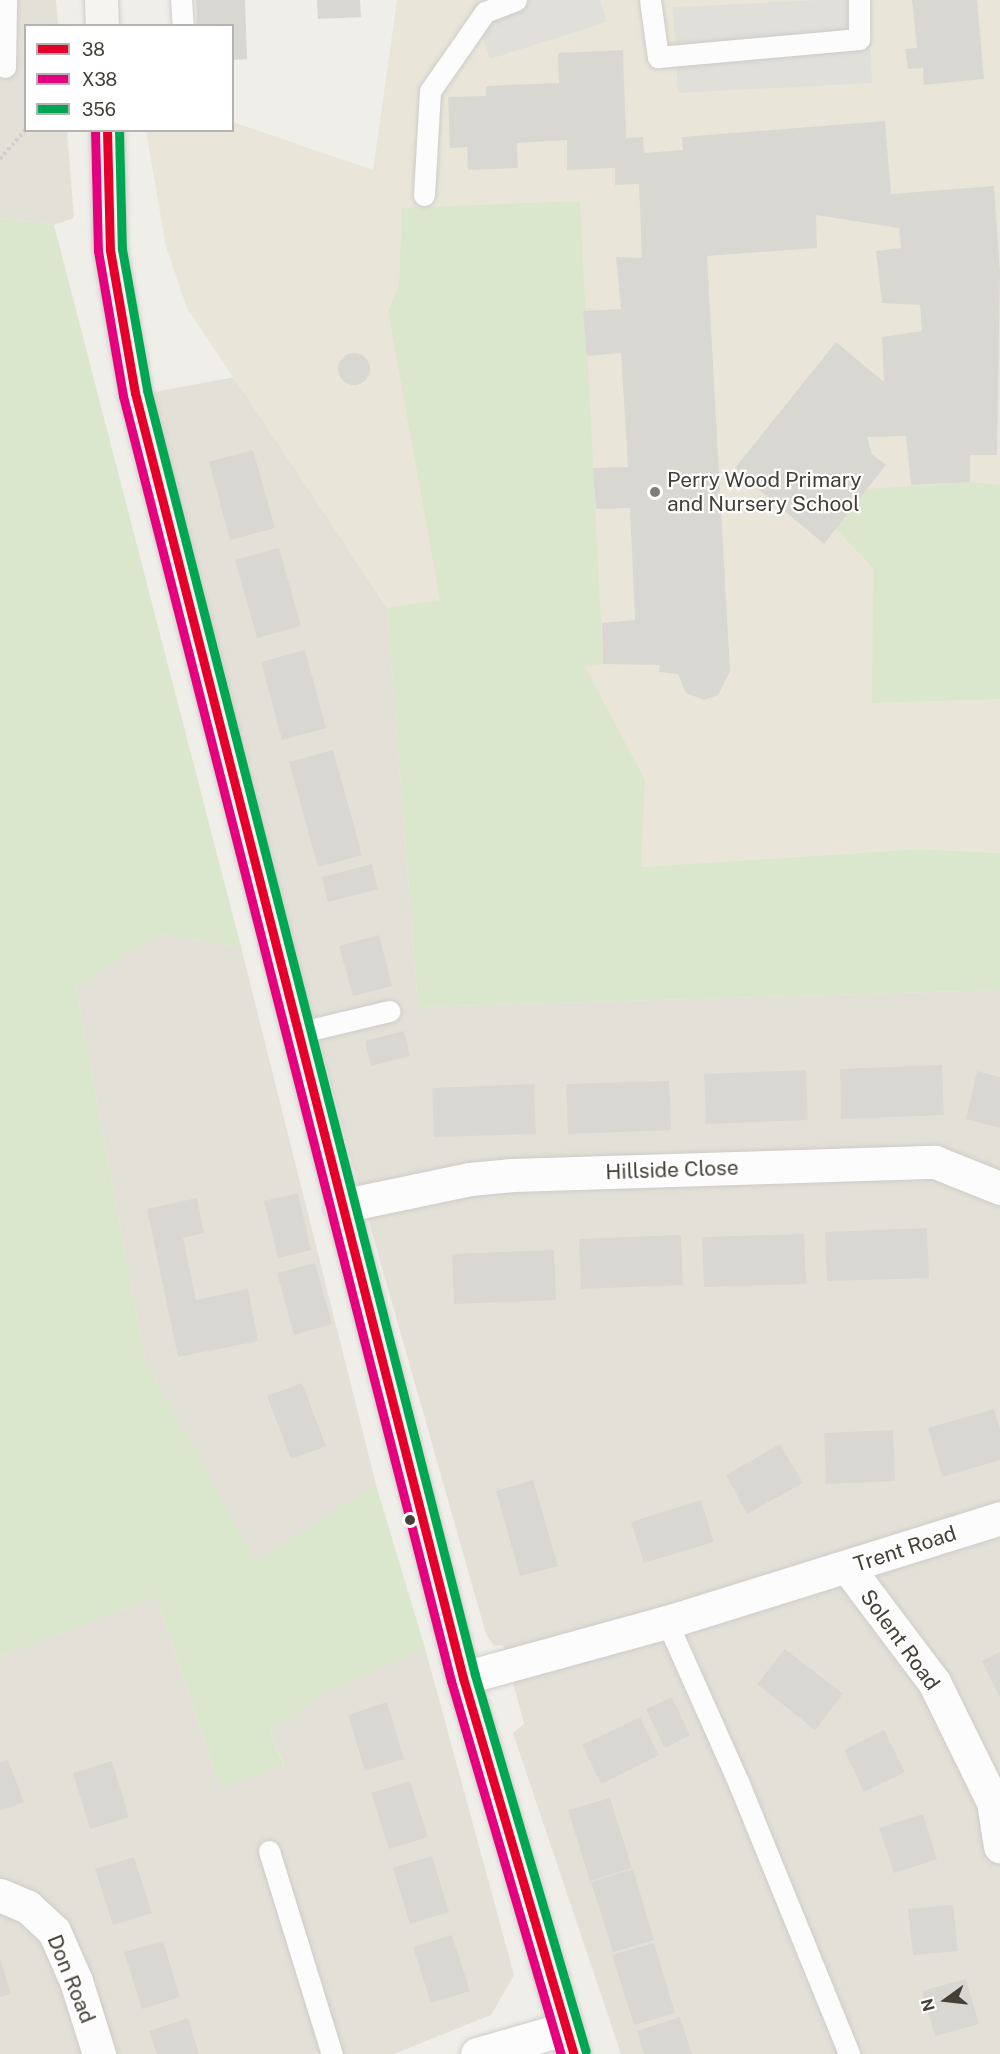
<!DOCTYPE html>
<html>
<head>
<meta charset="utf-8">
<style>
  body { margin:0 }
  #map { position:relative; width:1000px; height:2054px; overflow:hidden; background:#efeee9; font-family:"Public Sans",sans-serif }
  div>[style] { position:absolute }
  [style*='--x'] { left:calc(var(--x)*1px); top:calc(var(--y)*1px); width:calc(var(--w)*1px); rotate:calc(var(--a)*1deg) }
  .residential>* { inset:0; background:#e3e0d8 }
  .education>* { inset:0; background:#e9e6d9 }
  .green>* { inset:0; background:#dae7cc }
  .parking>* { inset:0; background:#e0dfda }
  .building>* { inset:0; background:#d9d7d2 }
  .round { border-radius:50% }
  .path>* { height:4px; margin-top:-2px; transform-origin:0; background:repeating-linear-gradient(90deg,#d0cecb 0 3px,transparent 0 6px) }
  .roads { filter:drop-shadow(0 0 2px #cdccc7) drop-shadow(0 0 2px #cdccc7) }
  .service>* { height:21px; margin:-10.5px; padding:0 10.5px; transform-origin:10.5px; border-radius:10.5px; background:#fdfcfc }
  .minor>* { height:33px; margin:-16.5px; padding:0 16.5px; transform-origin:16.5px; border-radius:16.5px; background:#fdfcfc }
  .secondary>* { height:33px; margin:-16.5px; padding:0 16.5px; transform-origin:16.5px; border-radius:16.5px; background:#f5f4ef }
  .bus-1>* { height:9px; margin:-4.5px; padding:0 4.5px; transform-origin:4.5px; border-radius:4.5px; background:#e4002b }
  .bus-2>* { height:9px; margin:-4.5px; padding:0 4.5px; transform-origin:4.5px; border-radius:4.5px; background:#e5007d }
  .bus-3>* { height:9px; margin:-4.5px; padding:0 4.5px; transform-origin:4.5px; border-radius:4.5px; background:#00a651 }
  .dots>* { width:16px; height:16px; translate:-50% -50%; box-sizing:border-box; border:3px solid #fff; border-radius:50% }
  span { translate:-50% -50%; white-space:nowrap; text-align:center; line-height:1.15; -webkit-text-stroke:4.5px #fff; paint-order:stroke }
  .poi-label { font-size:21px; color:#444037 }
  .left { translate:0 -50%; text-align:left }
  .street-label { font-size:21px; color:#444037 }
  .legend { position:absolute; left:24px; top:24px; width:210px; height:108px; box-sizing:border-box; background:#fff; border:2px solid #b4b3af; margin:0; padding:8px 10px; list-style:none; font-size:18px; color:#444037 }
  .legend li { display:flex; align-items:center; gap:12px; height:30px }
  .legend b { width:30px; border:2px solid #b4b3af }
  .north { position:absolute; left:916px; top:1970px; width:60px; height:60px; -webkit-text-stroke:4px #fff; paint-order:stroke; rotate:255deg; font-size:16px; font-weight:700; line-height:24px; text-align:center; color:#444037 }
  .north::after { content:''; display:block; margin:auto; width:21px; height:27px; background:#444037; clip-path:polygon(50% 0,100% 100%,50% 72%,0 100%) }
</style>
</head>
<body>
<div id="map">
  <div class="residential">
    <div style="clip-path:polygon(0 0,56px 0,58px 25px,26px 26px,26px 130px,67px 131px,74px 218px,54px 225px,0 218px)"></div>
    <div style="clip-path:polygon(235px 377px,387px 608px,418px 1007px,1000px 990px,1000px 2054px,621px 2054px,513px 1733px,524px 1724px,503px 1645px,494px 1646px,486px 1634px,352px 1162px,144px 394px)"></div>
    <div style="clip-path:polygon(159px 934px,241px 947px,376px 1485px,256px 1561px,145px 1360px,76px 987px)"></div>
    <div style="clip-path:polygon(156px 1597px,220px 1786px,284px 1765px,270px 1730px,327px 1691px,425px 1648px,514px 1975px,491px 2015px,394px 2054px,0 2054px,0 1656px)"></div>
  </div>
  <div class="education">
    <div style="clip-path:polygon(397px 0,1000px 0,1000px 853px,919px 849px,641px 867px,407px 861px,387px 608px,187px 308px,166px 247px,146px 131px,232px 130px,233px 122px,373px 170px)"></div>
  </div>
  <div class="green">
    <div style="clip-path:polygon(580px 201px,603px 664px,585px 667px,645px 780px,641px 867px,919px 849px,1000px 853px,1000px 990px,418px 1007px,387px 608px,440px 600px,388px 311px,399px 286px,402px 208px)"></div>
    <div style="clip-path:polygon(0 218px,54px 225px,241px 947px,159px 934px,76px 987px,145px 1360px,256px 1561px,376px 1485px,425px 1648px,327px 1691px,270px 1730px,284px 1766px,220px 1786px,156px 1597px,0 1656px)"></div>
    <div style="clip-path:polygon(970px 482px,1000px 485px,1000px 699px,872px 703px,873px 568px,836px 529px,867px 489px)"></div>
  </div>
  <div class="parking">
    <div style="clip-path:polygon(485px 0,600px 0,607px 22px,490px 59px,472px 6px)"></div>
    <div style="clip-path:polygon(819px 0,868px 0,872px 83px,678px 93px,673px 7px)"></div>
  </div>
  <div class="building">
    <div style="clip-path:polygon(196px 0,245px 0,247px 59px,232px 60px,232px 26px,197px 26px)"></div>
    <div style="clip-path:polygon(317px 0,360px 0,361px 17px,318px 19px)"></div>
    <div style="clip-path:polygon(912px 0,977px 0,984px 79px,924px 85px,923px 68px,908px 69px,905px 49px,917px 48px)"></div>
    <div style="clip-path:polygon(623px 50px,626px 138px,643px 137px,644px 153px,683px 150px,682px 137px,885px 121px,891px 194px,994px 186px,1000px 272px,997px 455px,970px 455px,970px 482px,911px 485px,906px 436px,867px 437px,872px 454px,886px 465px,824px 544px,734px 469px,836px 342px,884px 382px,882px 337px,922px 331px,920px 305px,882px 303px,876px 251px,901px 248px,899px 228px,816px 215px,817px 248px,707px 256px,730px 671px,718px 695px,704px 700px,686px 693px,678px 674px,659px 672px,660px 665px,603px 664px,602px 623px,635px 620px,630px 508px,596px 509px,593px 468px,628px 467px,621px 353px,587px 356px,583px 311px,621px 309px,616px 257px,642px 258px,639px 184px,615px 185px,615px 168px,567px 170px,567px 140px,517px 143px,518px 168px,468px 170px,467px 147px,450px 148px,448px 97px,486px 96px,486px 86px,559px 83px,558px 53px)"></div>
    <div class="round" style="left:338px;top:353px;width:32px;height:32px"></div>
    <div style="clip-path:polygon(253px 450px,275px 528px,230px 540px,209px 462px)"></div>
    <div style="clip-path:polygon(279px 548px,301px 626px,257px 638px,235px 560px)"></div>
    <div style="clip-path:polygon(305px 650px,326px 728px,282px 740px,261px 662px)"></div>
    <div style="clip-path:polygon(333px 750px,362px 855px,318px 867px,289px 762px)"></div>
    <div style="clip-path:polygon(372px 864px,378px 889px,328px 902px,322px 877px)"></div>
    <div style="clip-path:polygon(379px 935px,392px 986px,353px 996px,339px 946px)"></div>
    <div style="clip-path:polygon(404px 1031px,410px 1056px,371px 1066px,365px 1041px)"></div>
    <div style="clip-path:polygon(942px 1065px,944px 1115px,841px 1119px,840px 1069px)"></div>
    <div style="clip-path:polygon(806px 1070px,808px 1120px,706px 1124px,704px 1074px)"></div>
    <div style="clip-path:polygon(977px 1071px,1000px 1077px,1000px 1128px,966px 1119px)"></div>
    <div style="clip-path:polygon(669px 1081px,671px 1130px,568px 1134px,566px 1084px)"></div>
    <div style="clip-path:polygon(534px 1084px,536px 1134px,434px 1137px,432px 1088px)"></div>
    <div style="clip-path:polygon(298px 1193px,311px 1250px,278px 1258px,264px 1201px)"></div>
    <div style="clip-path:polygon(197px 1198px,204px 1233px,183px 1238px,196px 1300px,248px 1289px,258px 1341px,178px 1357px,147px 1209px)"></div>
    <div style="clip-path:polygon(927px 1228px,929px 1278px,827px 1281px,825px 1232px)"></div>
    <div style="clip-path:polygon(804px 1234px,806px 1284px,704px 1287px,702px 1237px)"></div>
    <div style="clip-path:polygon(681px 1235px,683px 1285px,581px 1289px,579px 1239px)"></div>
    <div style="clip-path:polygon(554px 1250px,556px 1300px,454px 1304px,452px 1254px)"></div>
    <div style="clip-path:polygon(315px 1263px,332px 1324px,294px 1335px,277px 1273px)"></div>
    <div style="clip-path:polygon(302px 1383px,326px 1446px,291px 1459px,267px 1396px)"></div>
    <div style="clip-path:polygon(994px 1409px,1000px 1429px,1000px 1460px,942px 1477px,928px 1428px)"></div>
    <div style="clip-path:polygon(893px 1430px,895px 1481px,826px 1484px,824px 1433px)"></div>
    <div style="clip-path:polygon(780px 1444px,803px 1483px,747px 1514px,726px 1475px)"></div>
    <div style="clip-path:polygon(533px 1480px,558px 1566px,520px 1576px,496px 1491px)"></div>
    <div style="clip-path:polygon(701px 1500px,714px 1542px,644px 1563px,631px 1522px)"></div>
    <div style="clip-path:polygon(785px 1649px,843px 1694px,815px 1730px,757px 1684px)"></div>
    <div style="clip-path:polygon(1000px 1652px,1000px 1697px,982px 1661px)"></div>
    <div style="clip-path:polygon(672px 1697px,690px 1735px,665px 1748px,646px 1709px)"></div>
    <div style="clip-path:polygon(387px 1702px,404px 1759px,365px 1771px,348px 1715px)"></div>
    <div style="clip-path:polygon(640px 1717px,659px 1755px,601px 1784px,582px 1745px)"></div>
    <div style="clip-path:polygon(884px 1730px,905px 1772px,864px 1792px,844px 1750px)"></div>
    <div style="clip-path:polygon(8px 1760px,24px 1802px,0 1811px,0 1763px)"></div>
    <div style="clip-path:polygon(112px 1761px,129px 1817px,90px 1829px,73px 1773px)"></div>
    <div style="clip-path:polygon(410px 1781px,428px 1837px,389px 1849px,371px 1793px)"></div>
    <div style="clip-path:polygon(610px 1798px,632px 1868px,590px 1881px,568px 1810px)"></div>
    <div style="clip-path:polygon(923px 1814px,937px 1859px,894px 1873px,879px 1828px)"></div>
    <div style="clip-path:polygon(432px 1856px,449px 1912px,410px 1924px,393px 1868px)"></div>
    <div style="clip-path:polygon(134px 1857px,152px 1913px,113px 1925px,95px 1869px)"></div>
    <div style="clip-path:polygon(633px 1869px,654px 1940px,613px 1952px,591px 1882px)"></div>
    <div style="clip-path:polygon(953px 1905px,958px 1951px,913px 1955px,908px 1909px)"></div>
    <div style="clip-path:polygon(452px 1935px,470px 1991px,431px 2003px,413px 1947px)"></div>
    <div style="clip-path:polygon(163px 1941px,180px 1997px,142px 2009px,124px 1952px)"></div>
    <div style="clip-path:polygon(654px 1943px,675px 2013px,634px 2025px,612px 1955px)"></div>
    <div style="clip-path:polygon(0 1958px,11px 1994px,0 1997px)"></div>
    <div style="clip-path:polygon(966px 1979px,979px 2024px,935px 2036px,922px 1991px)"></div>
    <div style="clip-path:polygon(680px 2017px,692px 2054px,644px 2054px,637px 2031px)"></div>
    <div style="clip-path:polygon(188px 2018px,199px 2054px,157px 2054px,149px 2031px)"></div>
  </div>
  <div class="path">
    <div style="--x:0;--y:159;--w:40;--a:-49"></div>
  </div>
  <div class="roads">
    <div class="service">
      <div style="--x:181;--y:0;--w:26;--a:86"></div>
      <div style="--x:650;--y:0;--w:58;--a:82"></div>
      <div style="--x:658;--y:57;--w:202;--a:-5.1"></div>
      <div style="--x:859;--y:39;--w:39;--a:-90"></div>
      <div style="--x:5;--y:67;--w:67;--a:-89.1"></div>
      <div style="--x:424;--y:195;--w:104;--a:-86.7"></div>
      <div style="--x:430;--y:91;--w:96;--a:-55.2"></div>
      <div style="--x:485;--y:12;--w:33;--a:-21"></div>
      <div style="--x:297;--y:1033;--w:95;--a:-13.4"></div>
      <div style="--x:667;--y:1622;--w:177;--a:66"></div>
      <div style="--x:739;--y:1784;--w:292;--a:67.8"></div>
      <div style="--x:269;--y:1851;--w:213;--a:72.8"></div>
    </div>
    <div class="minor">
      <div style="--x:341;--y:1206;--w:132;--a:-11.8"></div>
      <div style="--x:470;--y:1179;--w:43;--a:-5.3"></div>
      <div style="--x:513;--y:1175;--w:422;--a:-1.8"></div>
      <div style="--x:935;--y:1162;--w:70;--a:21.8"></div>
      <div style="--x:848;--y:1568;--w:143;--a:53"></div>
      <div style="--x:934;--y:1682;--w:134;--a:63.8"></div>
      <div style="--x:993;--y:1802;--w:45;--a:81"></div>
      <div style="--x:463;--y:1678;--w:212;--a:-15.4"></div>
      <div style="--x:667;--y:1622;--w:349;--a:-17.3"></div>
      <div style="--x:0;--y:1895;--w:30;--a:23"></div>
      <div style="--x:28;--y:1907;--w:35;--a:43"></div>
      <div style="--x:54;--y:1931;--w:55;--a:66.3"></div>
      <div style="--x:76;--y:1981;--w:77;--a:72.5"></div>
      <div style="--x:477;--y:2054;--w:91;--a:-16"></div>
    </div>
    <div class="secondary">
      <div style="--x:101;--y:0;--w:26;--a:88"></div>
      <div style="--x:107;--y:130;--w:120;--a:88.6"></div>
      <div style="--x:110;--y:250;--w:145;--a:80.1"></div>
      <div style="--x:135;--y:393;--w:1326;--a:75.68"></div>
      <div style="--x:463;--y:1678;--w:392;--a:73.6"></div>
    </div>
  </div>
  <div class="bus-1">
    <div style="--x:107;--y:130;--w:120;--a:88.6"></div>
    <div style="--x:110;--y:250;--w:145;--a:80.1"></div>
    <div style="--x:135;--y:393;--w:1326;--a:75.68"></div>
    <div style="--x:463;--y:1678;--w:392;--a:73.6"></div>
  </div>
  <div class="bus-2">
    <div style="--x:95;--y:130;--w:121;--a:88.6"></div>
    <div style="--x:98;--y:251;--w:147;--a:80.2"></div>
    <div style="--x:123;--y:396;--w:1326;--a:75.68"></div>
    <div style="--x:451;--y:1681;--w:389;--a:73.6"></div>
  </div>
  <div class="bus-3">
    <div style="--x:119;--y:130;--w:119;--a:88.6"></div>
    <div style="--x:122;--y:249;--w:143;--a:79.9"></div>
    <div style="--x:147;--y:390;--w:1326;--a:75.68"></div>
    <div style="--x:475;--y:1675;--w:392;--a:73.6"></div>
  </div>
  <div class="dots">
    <div style="left:655px;top:492px;background:#807d75"></div>
    <div style="left:410px;top:1520px;background:#444037"></div>
  </div>
  <div class="poi-label">
    <span class="left" style="left:667px;top:492px">Perry Wood Primary<br>and Nursery School</span>
  </div>
  <div class="street-label">
    <span style="left:672px;top:1170px;rotate:-2deg">Hillside Close</span>
    <span style="left:905px;top:1549px;rotate:-18deg">Trent Road</span>
    <span style="left:900px;top:1640px;rotate:54deg">Solent Road</span>
    <span style="left:71px;top:1979px;rotate:68deg">Don Road</span>
  </div>
  <ul class="legend">
  <li><b style="height:8px;background:#e4002b"></b>38</li>
  <li><b style="height:8px;background:#e5007d"></b>X38</li>
  <li><b style="height:8px;background:#00a651"></b>356</li>
  </ul>
  <div class="north">N</div>
</div>
</body>
</html>
